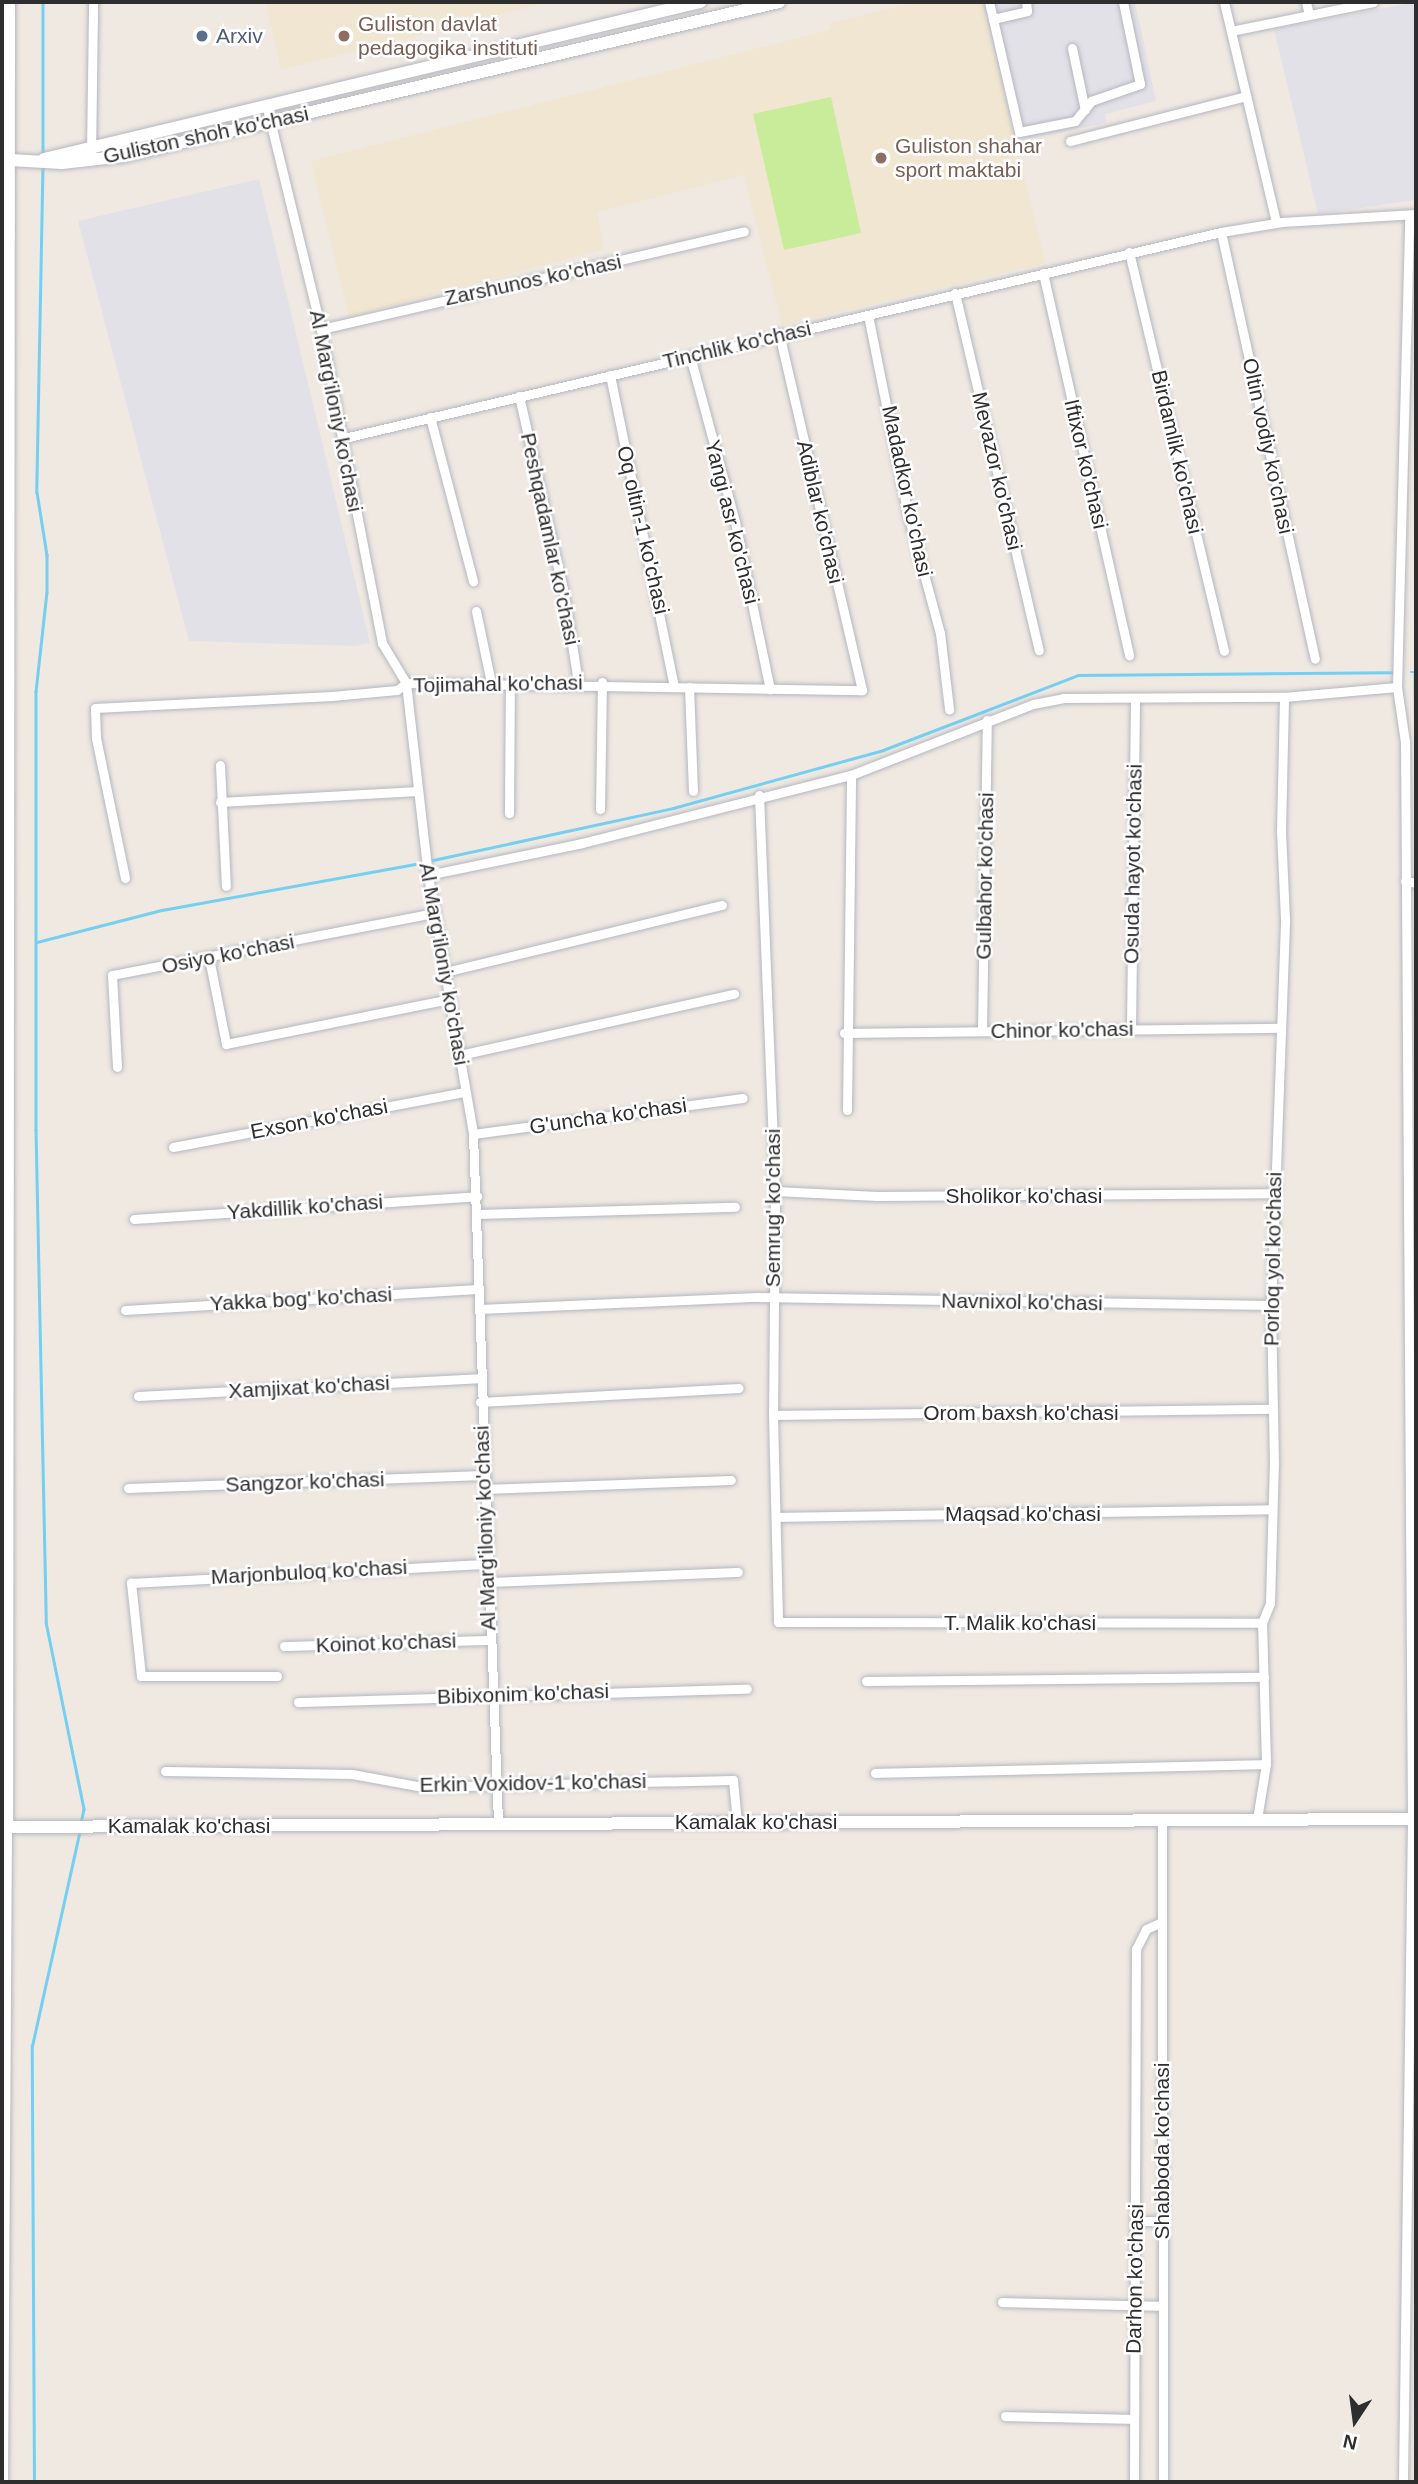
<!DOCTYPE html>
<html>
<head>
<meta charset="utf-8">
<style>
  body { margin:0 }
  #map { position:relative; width:1418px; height:2484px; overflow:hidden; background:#efe9e1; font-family:Arial,sans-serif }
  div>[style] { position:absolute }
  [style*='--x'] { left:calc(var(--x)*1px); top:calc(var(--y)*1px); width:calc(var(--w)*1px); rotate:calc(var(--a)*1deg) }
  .industrial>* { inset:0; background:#e3e1e8 }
  .education>* { inset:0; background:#f0e6d1 }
  .pitch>* { inset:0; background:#c9ec9a }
  .stream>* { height:2.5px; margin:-1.25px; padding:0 1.25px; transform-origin:1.25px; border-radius:1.25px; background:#75cff0 }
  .roads { filter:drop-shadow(0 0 2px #b4b7c1) drop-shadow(0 0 2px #b4b7c1) }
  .street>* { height:9px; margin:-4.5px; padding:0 4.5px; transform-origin:4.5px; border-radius:4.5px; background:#fff }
  .secondary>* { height:12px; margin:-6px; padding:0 6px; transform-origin:6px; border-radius:6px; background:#fff }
  .dots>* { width:19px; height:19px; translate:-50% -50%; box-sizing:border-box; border:4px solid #fff; border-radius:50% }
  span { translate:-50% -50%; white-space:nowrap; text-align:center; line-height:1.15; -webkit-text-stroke:5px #fff; paint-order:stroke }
  .education-label { font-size:21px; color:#785e54 }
  .left { translate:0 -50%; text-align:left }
  .service-label { font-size:21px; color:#4e5e75 }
  .street-label { font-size:21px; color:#2e2e2e }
  .frame { position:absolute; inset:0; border:4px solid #2e2e2e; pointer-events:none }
  .north { position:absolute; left:1320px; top:2386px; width:70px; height:70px; -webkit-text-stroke:5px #fff; paint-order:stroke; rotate:193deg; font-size:19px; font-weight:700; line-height:28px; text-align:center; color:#2e2e2e }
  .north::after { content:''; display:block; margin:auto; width:24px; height:32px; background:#2e2e2e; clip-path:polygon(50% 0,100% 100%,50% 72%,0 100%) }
</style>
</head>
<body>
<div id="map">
  <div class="industrial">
    <div style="clip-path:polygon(983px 2px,1135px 2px,1156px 101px,1105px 114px,1106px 123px,1017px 141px)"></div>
    <div style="clip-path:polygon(1416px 2px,1416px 200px,1318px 214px,1274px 29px)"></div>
    <div style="clip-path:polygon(259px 179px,370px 643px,355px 646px,189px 641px,78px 221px)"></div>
  </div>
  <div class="education">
    <div style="clip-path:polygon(266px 2px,550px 2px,281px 70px)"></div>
    <div style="clip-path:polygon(916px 2px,983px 2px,1045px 263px,782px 325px,744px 175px,597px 212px,604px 249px,349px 317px,311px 161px,829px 30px,832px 23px)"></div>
  </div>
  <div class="pitch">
    <div style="clip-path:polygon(831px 97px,861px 233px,784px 250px,753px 114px)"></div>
  </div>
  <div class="stream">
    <div style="--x:43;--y:2;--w:154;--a:90"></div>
    <div style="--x:43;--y:166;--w:326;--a:91.1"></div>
    <div style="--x:37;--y:492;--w:64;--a:81"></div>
    <div style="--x:47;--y:555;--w:37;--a:90"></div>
    <div style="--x:47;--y:592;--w:100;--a:96.3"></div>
    <div style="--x:36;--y:691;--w:439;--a:90"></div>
    <div style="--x:36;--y:1130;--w:492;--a:88.8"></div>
    <div style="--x:46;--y:1622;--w:191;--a:78.5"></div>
    <div style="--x:84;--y:1809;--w:14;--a:102"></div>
    <div style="--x:1411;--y:672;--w:4;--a:0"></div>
    <div style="--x:1415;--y:672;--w:125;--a:89.5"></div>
    <div style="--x:433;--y:860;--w:246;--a:-12.2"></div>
    <div style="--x:673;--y:808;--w:218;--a:-15.4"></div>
    <div style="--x:883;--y:750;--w:209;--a:-21"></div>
    <div style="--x:1078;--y:675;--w:316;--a:-0.5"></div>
    <div style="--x:37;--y:942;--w:129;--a:-14.4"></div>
    <div style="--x:162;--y:910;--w:257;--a:-10.3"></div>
    <div style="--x:34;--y:2482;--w:436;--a:-90.3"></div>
    <div style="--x:32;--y:2046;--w:222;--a:-77.5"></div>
  </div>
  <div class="roads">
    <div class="street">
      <div style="--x:989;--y:2;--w:133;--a:77"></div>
      <div style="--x:1019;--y:132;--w:57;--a:-11.1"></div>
      <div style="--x:1075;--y:121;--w:26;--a:-51"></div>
      <div style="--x:1091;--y:101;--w:52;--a:-19.1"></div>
      <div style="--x:1140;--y:84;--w:84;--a:-101.7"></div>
      <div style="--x:1224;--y:2;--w:226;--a:76.7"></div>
      <div style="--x:1306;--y:2;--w:13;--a:77"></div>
      <div style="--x:993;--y:19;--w:35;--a:-13"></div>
      <div style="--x:1027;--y:11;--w:9;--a:-96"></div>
      <div style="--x:1231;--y:31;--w:145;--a:-11.5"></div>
      <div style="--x:1072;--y:48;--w:63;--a:78.2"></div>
      <div style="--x:267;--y:108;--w:228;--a:76.3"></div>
      <div style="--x:321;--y:329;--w:320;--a:79"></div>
      <div style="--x:382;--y:643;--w:47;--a:59"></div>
      <div style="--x:406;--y:683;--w:193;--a:83.5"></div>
      <div style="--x:428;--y:875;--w:263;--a:80.1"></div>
      <div style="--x:473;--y:1134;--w:690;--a:87.92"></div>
      <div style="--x:1070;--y:141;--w:182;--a:-14.3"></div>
      <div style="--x:91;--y:154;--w:152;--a:-89.2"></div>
      <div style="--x:1221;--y:232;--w:437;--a:77.6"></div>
      <div style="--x:1129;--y:252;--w:410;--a:76.6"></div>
      <div style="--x:1043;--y:273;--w:392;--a:77.3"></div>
      <div style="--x:955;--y:293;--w:367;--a:76.8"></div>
      <div style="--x:868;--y:315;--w:200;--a:78.7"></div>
      <div style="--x:907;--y:511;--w:126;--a:74.9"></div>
      <div style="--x:940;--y:633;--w:77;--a:83.2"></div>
      <div style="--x:321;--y:329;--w:434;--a:-13"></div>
      <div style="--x:690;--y:356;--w:172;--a:74.8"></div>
      <div style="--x:735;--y:522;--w:171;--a:78.2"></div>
      <div style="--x:610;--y:375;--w:318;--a:78.4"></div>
      <div style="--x:519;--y:396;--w:198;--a:77.2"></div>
      <div style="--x:563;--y:589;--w:94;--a:80.8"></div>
      <div style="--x:430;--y:417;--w:170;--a:75.3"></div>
      <div style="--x:344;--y:438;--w:901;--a:-13.22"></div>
      <div style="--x:1221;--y:232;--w:62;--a:-9.3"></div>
      <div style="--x:1282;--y:222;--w:134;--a:-3.4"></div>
      <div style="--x:476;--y:611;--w:74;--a:78.2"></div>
      <div style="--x:689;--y:687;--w:104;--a:87.8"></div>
      <div style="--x:220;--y:765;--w:121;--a:87.2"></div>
      <div style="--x:759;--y:795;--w:396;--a:87.7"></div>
      <div style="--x:775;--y:1191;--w:224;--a:90.5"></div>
      <div style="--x:773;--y:1415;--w:207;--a:88.6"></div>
      <div style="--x:778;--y:1622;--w:484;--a:0.1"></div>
      <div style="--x:220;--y:802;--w:198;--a:-3.2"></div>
      <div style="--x:600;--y:809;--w:127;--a:-89.1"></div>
      <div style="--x:509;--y:813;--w:130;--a:-89.6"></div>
      <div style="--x:428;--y:875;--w:157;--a:-11.7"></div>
      <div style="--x:582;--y:843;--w:277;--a:-14.2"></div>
      <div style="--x:851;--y:775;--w:195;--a:-21.3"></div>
      <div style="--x:1033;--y:704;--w:31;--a:-11"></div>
      <div style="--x:1063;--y:698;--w:221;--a:-0.3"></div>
      <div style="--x:1284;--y:697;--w:113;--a:-5.1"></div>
      <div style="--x:125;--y:878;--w:143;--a:-101.7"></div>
      <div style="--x:96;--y:738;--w:30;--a:-92"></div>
      <div style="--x:95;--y:708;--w:237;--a:-2.9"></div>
      <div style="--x:332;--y:696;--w:65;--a:-5.3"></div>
      <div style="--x:397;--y:690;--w:11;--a:-38"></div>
      <div style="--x:406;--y:683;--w:456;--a:0.9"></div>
      <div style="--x:862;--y:690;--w:366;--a:-103.1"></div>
      <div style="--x:1405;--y:881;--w:11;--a:10"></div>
      <div style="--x:209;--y:958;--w:88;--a:78.8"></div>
      <div style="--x:226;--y:1044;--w:228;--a:-11.4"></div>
      <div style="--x:445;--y:972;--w:285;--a:-13.6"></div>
      <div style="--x:1131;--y:1029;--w:331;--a:-89.3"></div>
      <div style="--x:982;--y:1031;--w:311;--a:-89.1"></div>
      <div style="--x:844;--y:1033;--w:435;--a:-0.7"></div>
      <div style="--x:460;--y:1055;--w:281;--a:-12.6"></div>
      <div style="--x:117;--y:1067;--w:92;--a:-93.1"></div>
      <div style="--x:112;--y:975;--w:328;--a:-10.9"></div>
      <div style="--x:847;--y:1110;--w:335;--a:-89.3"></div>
      <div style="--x:473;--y:1134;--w:272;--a:-7.6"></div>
      <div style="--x:173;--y:1147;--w:297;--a:-10.7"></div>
      <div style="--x:775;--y:1191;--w:102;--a:2.8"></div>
      <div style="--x:877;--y:1196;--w:396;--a:-0.4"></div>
      <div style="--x:477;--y:1214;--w:258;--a:-1.6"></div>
      <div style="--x:134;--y:1219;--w:344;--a:-3.8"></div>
      <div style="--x:479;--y:1309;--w:278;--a:-2.5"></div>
      <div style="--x:757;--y:1297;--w:514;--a:0.89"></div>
      <div style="--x:125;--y:1310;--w:353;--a:-3.4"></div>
      <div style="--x:138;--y:1396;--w:341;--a:-3"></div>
      <div style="--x:480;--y:1402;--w:259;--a:-3.1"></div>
      <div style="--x:773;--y:1415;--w:497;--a:-0.7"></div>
      <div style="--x:128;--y:1488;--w:355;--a:-2.1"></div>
      <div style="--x:484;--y:1489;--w:247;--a:-2.1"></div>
      <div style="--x:776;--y:1517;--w:494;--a:-0.9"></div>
      <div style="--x:488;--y:1582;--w:250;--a:-2.3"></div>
      <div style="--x:284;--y:1646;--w:205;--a:-1.7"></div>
      <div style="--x:277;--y:1676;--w:136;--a:180"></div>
      <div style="--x:141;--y:1676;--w:94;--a:-96.1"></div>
      <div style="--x:131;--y:1583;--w:357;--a:-3.1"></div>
      <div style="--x:866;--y:1681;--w:398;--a:-0.6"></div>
      <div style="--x:298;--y:1702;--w:449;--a:-1.7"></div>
      <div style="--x:165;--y:1771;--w:187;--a:0.9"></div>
      <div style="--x:352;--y:1774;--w:71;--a:10.5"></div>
      <div style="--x:422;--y:1787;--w:311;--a:-1.3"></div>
      <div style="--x:733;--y:1780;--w:43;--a:84.7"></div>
      <div style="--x:875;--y:1773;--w:391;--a:-1.3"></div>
      <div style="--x:1257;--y:1819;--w:56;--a:-80.7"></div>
      <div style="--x:1266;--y:1764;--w:141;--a:-91.6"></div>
      <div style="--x:1262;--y:1623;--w:22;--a:-68"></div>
      <div style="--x:1270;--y:1603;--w:139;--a:-88.4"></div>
      <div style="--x:1274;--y:1464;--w:159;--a:-91.1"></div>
      <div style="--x:1271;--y:1305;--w:386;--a:-87.9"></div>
      <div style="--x:1285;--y:919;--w:88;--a:-92.6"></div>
      <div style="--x:1281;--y:831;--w:134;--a:-88.7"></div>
      <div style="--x:1162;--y:1820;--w:662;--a:89.91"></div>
      <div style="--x:1136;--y:2221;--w:27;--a:0"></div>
      <div style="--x:1002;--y:2302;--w:161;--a:1.4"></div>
      <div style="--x:1005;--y:2416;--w:129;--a:1.3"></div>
      <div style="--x:3;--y:2482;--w:655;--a:-89.65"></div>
      <div style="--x:1134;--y:2482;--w:533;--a:-89.79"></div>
      <div style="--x:1136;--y:1949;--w:22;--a:-63"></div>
      <div style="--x:1146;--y:1929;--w:17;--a:-24"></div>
      <div style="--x:1403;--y:2482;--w:663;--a:-89.22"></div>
      <div style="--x:1412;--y:1819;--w:1077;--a:-90.37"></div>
      <div style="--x:1405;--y:742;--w:56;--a:-98.3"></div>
      <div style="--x:1397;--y:687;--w:471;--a:-88.5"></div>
    </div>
    <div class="secondary">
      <div style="--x:9;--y:2;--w:1825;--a:90.06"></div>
      <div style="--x:7;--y:1827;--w:1409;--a:-0.33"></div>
      <div style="--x:44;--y:159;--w:675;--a:-13.46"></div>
      <div style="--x:10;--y:160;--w:52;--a:3.3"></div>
      <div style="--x:62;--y:163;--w:62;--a:-6.4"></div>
      <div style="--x:124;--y:156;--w:673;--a:-13.23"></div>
    </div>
  </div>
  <div class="dots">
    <div style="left:202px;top:36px;background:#5c6f8a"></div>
    <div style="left:344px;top:36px;background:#8d6e63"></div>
    <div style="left:881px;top:158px;background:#8d6e63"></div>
  </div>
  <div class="education-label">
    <span class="left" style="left:358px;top:36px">Guliston davlat<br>pedagogika instituti</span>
    <span class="left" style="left:895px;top:158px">Guliston shahar<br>sport maktabi</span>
  </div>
  <div class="service-label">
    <span class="left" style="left:216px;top:36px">Arxiv</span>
  </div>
  <div class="street-label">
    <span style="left:206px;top:135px;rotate:-12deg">Guliston shoh ko'chasi</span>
    <span style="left:533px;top:280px;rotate:-12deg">Zarshunos ko'chasi</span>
    <span style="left:737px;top:345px;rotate:-13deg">Tinchlik ko'chasi</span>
    <span style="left:336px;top:411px;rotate:79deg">Al Marg'iloniy ko'chasi</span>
    <span style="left:1268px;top:446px;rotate:78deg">Oltin vodiy ko'chasi</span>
    <span style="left:1177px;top:452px;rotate:77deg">Birdamlik ko'chasi</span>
    <span style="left:1086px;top:464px;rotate:77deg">Iftixor ko'chasi</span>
    <span style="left:997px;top:471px;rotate:77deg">Mevazor ko'chasi</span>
    <span style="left:907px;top:491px;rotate:78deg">Madadkor ko'chasi</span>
    <span style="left:820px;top:512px;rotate:77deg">Adiblar ko'chasi</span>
    <span style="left:732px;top:522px;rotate:76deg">Yangi asr ko'chasi</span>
    <span style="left:643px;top:530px;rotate:77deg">Oq oltin-1 ko'chasi</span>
    <span style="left:550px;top:539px;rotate:78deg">Peshqadamlar ko'chasi</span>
    <span style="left:498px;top:684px;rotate:-1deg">Tojimahal ko'chasi</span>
    <span style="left:1133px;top:864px;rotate:-89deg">Osuda hayot ko'chasi</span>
    <span style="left:985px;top:876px;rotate:-89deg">Gulbahor ko'chasi</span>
    <span style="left:228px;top:954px;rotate:-11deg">Osiyo ko'chasi</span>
    <span style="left:444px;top:964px;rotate:80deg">Al Marg'iloniy ko'chasi</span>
    <span style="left:1062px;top:1030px;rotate:-1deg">Chinor ko'chasi</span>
    <span style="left:608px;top:1116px;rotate:-8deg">G'uncha ko'chasi</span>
    <span style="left:319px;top:1119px;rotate:-11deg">Exson ko'chasi</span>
    <span style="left:1024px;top:1196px">Sholikor ko'chasi</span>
    <span style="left:305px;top:1207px;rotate:-4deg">Yakdillik ko'chasi</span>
    <span style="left:773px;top:1208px;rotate:-90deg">Semrug' ko'chasi</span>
    <span style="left:1273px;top:1259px;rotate:-89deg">Porloq yol ko'chasi</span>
    <span style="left:301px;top:1299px;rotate:-3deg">Yakka bog' ko'chasi</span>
    <span style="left:1022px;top:1302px;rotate:1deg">Navnixol ko'chasi</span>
    <span style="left:309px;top:1387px;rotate:-3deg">Xamjixat ko'chasi</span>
    <span style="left:1021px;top:1413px">Orom baxsh ko'chasi</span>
    <span style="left:305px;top:1482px;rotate:-2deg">Sangzor ko'chasi</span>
    <span style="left:1023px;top:1514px">Maqsad ko'chasi</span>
    <span style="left:485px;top:1528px;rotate:-92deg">Al Marg'iloniy ko'chasi</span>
    <span style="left:309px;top:1572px;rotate:-3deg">Marjonbuloq ko'chasi</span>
    <span style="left:1020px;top:1623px">T. Malik ko'chasi</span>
    <span style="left:386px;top:1643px;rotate:-2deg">Koinot ko'chasi</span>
    <span style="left:523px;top:1694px;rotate:-2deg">Bibixonim ko'chasi</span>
    <span style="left:533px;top:1783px;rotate:-1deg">Erkin Voxidov-1 ko'chasi</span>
    <span style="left:756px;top:1822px">Kamalak ko'chasi</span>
    <span style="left:189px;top:1826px">Kamalak ko'chasi</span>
    <span style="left:1162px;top:2151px;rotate:-90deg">Shabboda ko'chasi</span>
    <span style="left:1135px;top:2279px;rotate:-89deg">Darhon ko'chasi</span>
  </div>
  <div class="frame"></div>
  <div class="north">N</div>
</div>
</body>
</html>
